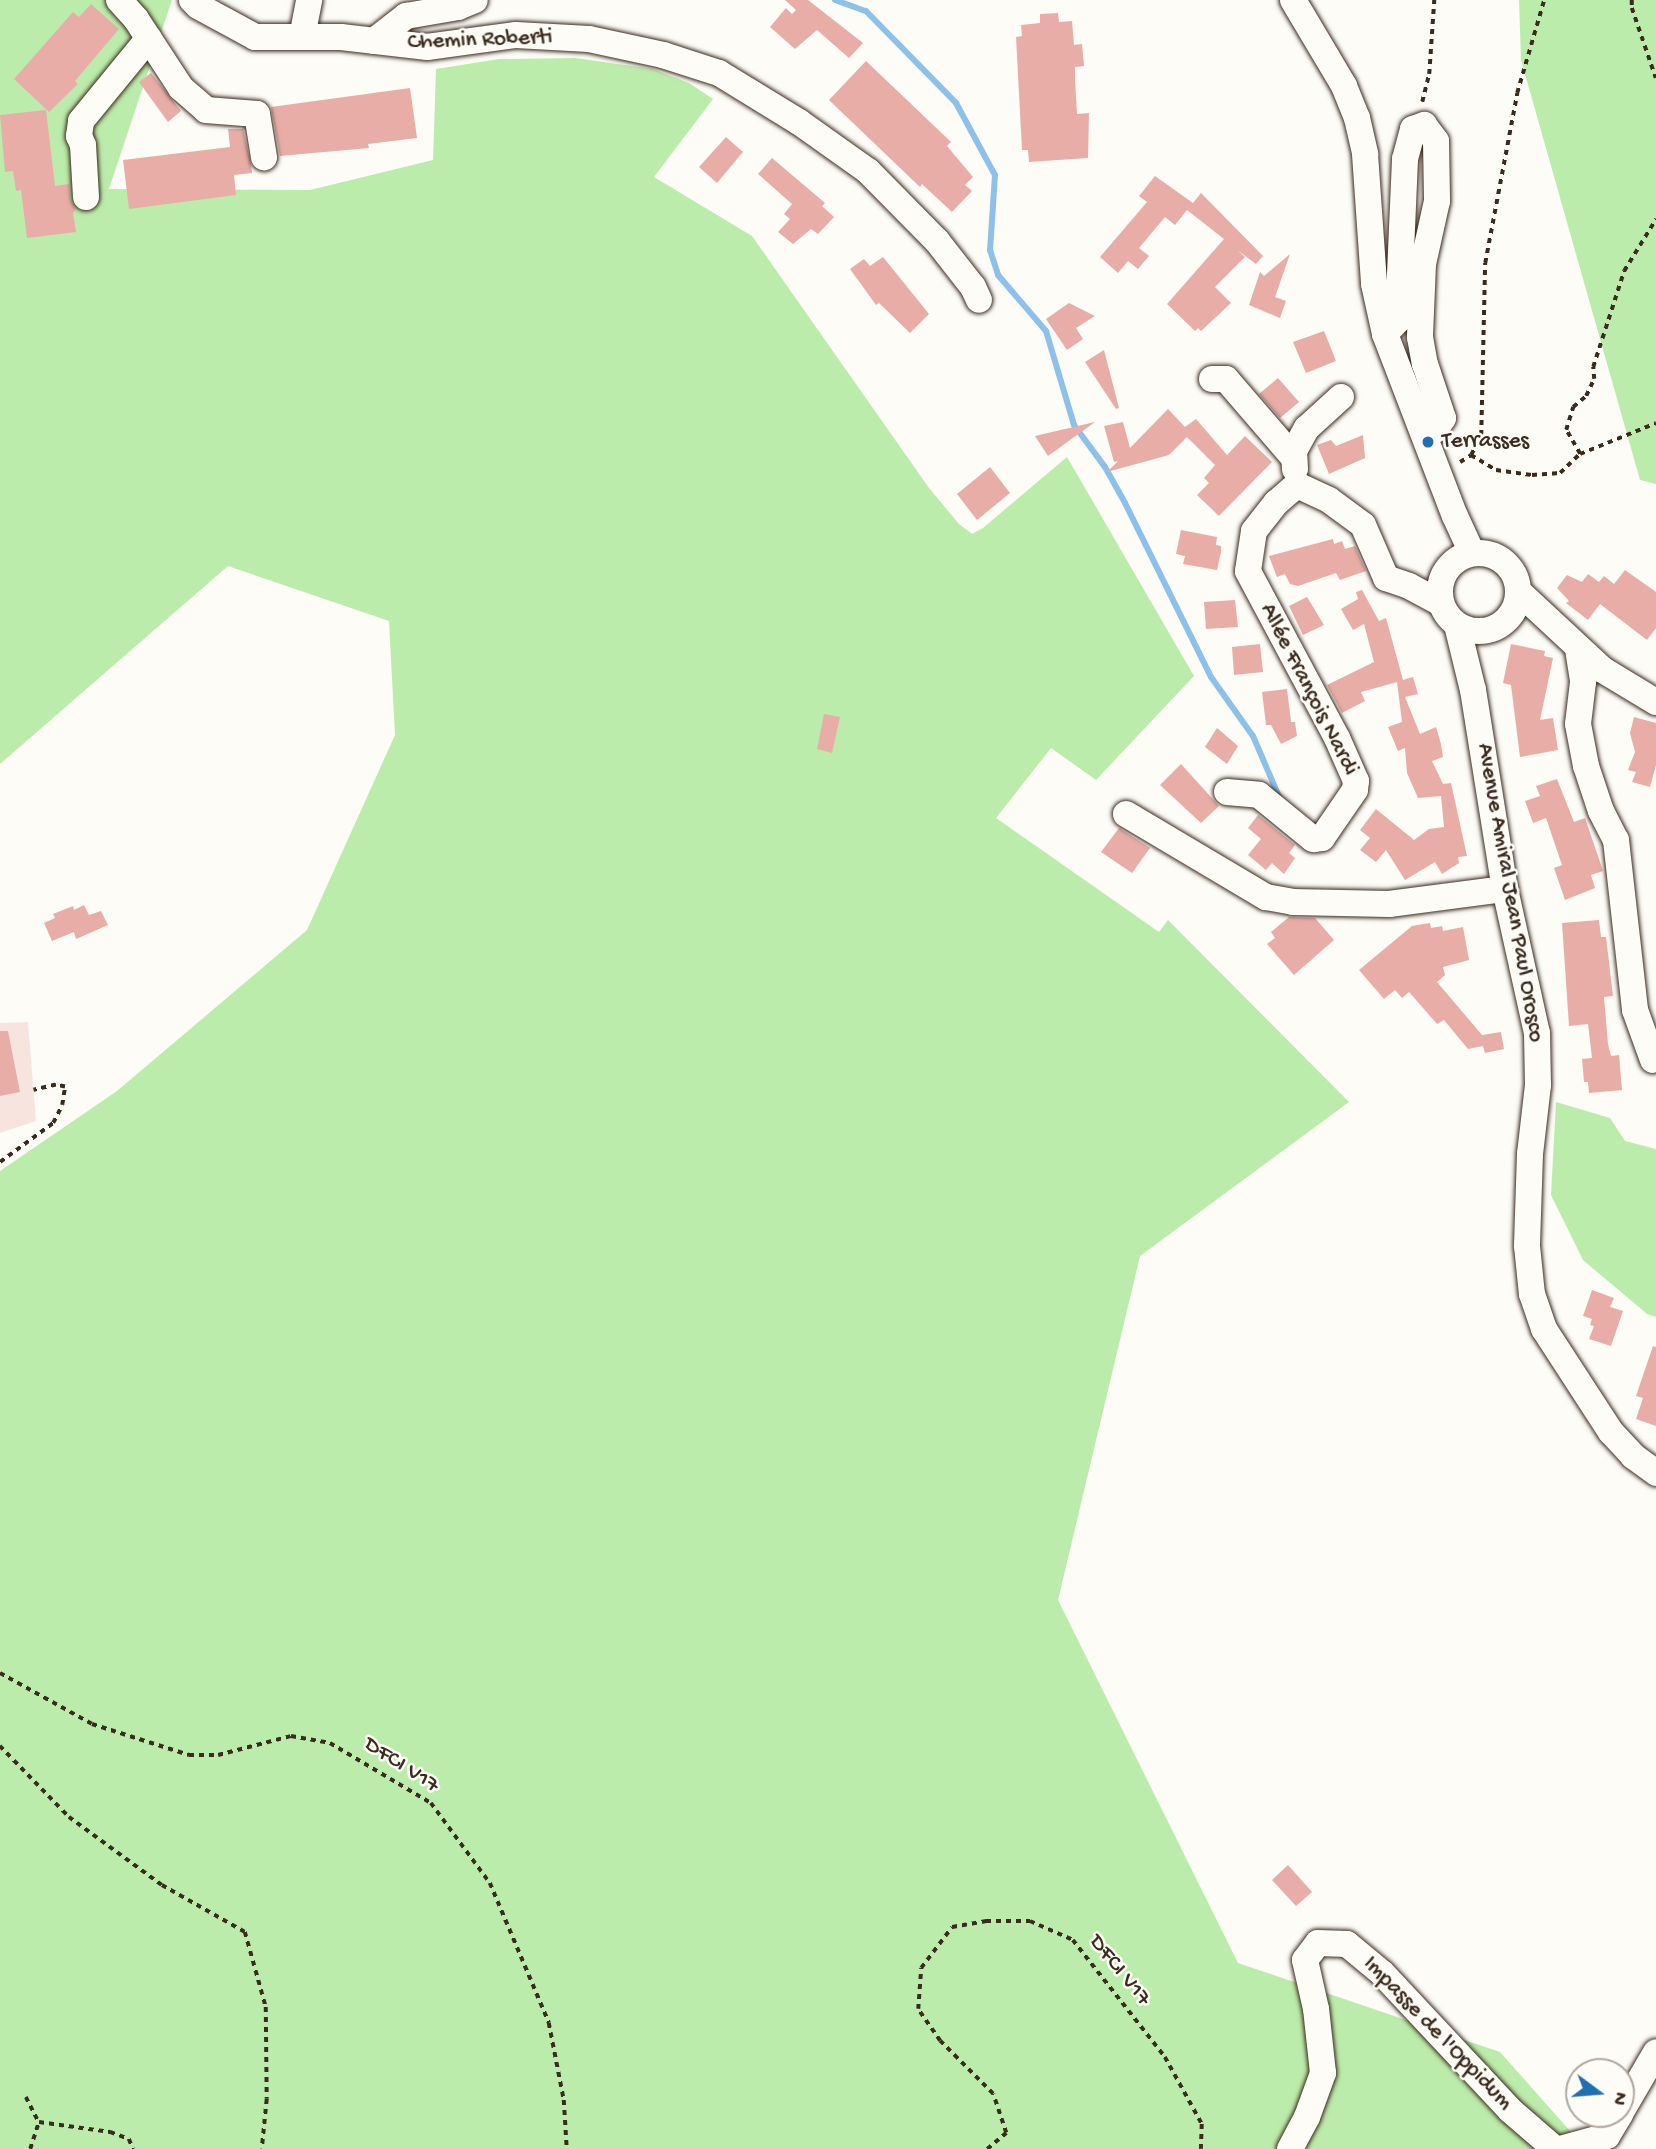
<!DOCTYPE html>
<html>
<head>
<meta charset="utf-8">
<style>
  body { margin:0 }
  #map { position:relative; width:1656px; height:2149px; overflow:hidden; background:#fdfcf7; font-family:"Gochi Hand",sans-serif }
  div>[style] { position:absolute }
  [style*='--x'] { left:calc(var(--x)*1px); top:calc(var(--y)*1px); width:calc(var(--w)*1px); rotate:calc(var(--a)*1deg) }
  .built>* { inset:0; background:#f7e4df }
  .green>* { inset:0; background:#bcecab }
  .stream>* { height:6px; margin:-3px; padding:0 3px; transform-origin:3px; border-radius:3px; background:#8dc1ea }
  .building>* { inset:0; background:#e8ada7 }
  .path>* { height:3.5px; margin-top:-1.75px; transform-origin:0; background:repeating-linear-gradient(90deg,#3b2a1e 0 5px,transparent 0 10px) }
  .roads { filter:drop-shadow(0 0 2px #3b2a1e) drop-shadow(0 0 2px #3b2a1e) }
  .minor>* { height:26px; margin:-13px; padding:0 13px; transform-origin:13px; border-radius:13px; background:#fdfcf7 }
  .minor>.ring { margin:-13px; padding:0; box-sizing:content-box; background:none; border:26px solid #fdfcf7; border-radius:50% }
  .dots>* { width:19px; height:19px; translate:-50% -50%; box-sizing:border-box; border:4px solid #fdfcf7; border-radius:50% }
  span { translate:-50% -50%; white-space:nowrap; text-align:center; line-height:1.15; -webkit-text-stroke:5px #fdfcf7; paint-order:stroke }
  .street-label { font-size:23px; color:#3b2a1e }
  .poi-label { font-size:23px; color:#3b2a1e }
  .left { translate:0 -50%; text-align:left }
  .north { position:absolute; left:1565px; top:2058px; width:70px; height:70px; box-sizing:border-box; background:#fdfcf7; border:2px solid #afa8a0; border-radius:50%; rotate:106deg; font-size:19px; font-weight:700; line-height:28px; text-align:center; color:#3b2a1e }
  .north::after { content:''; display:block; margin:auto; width:24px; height:32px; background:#1f6fb2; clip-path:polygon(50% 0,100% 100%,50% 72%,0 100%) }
</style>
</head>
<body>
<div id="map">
  <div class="built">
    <div style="clip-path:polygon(28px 1022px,36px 1121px,0 1133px,0 1023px)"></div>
  </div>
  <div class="green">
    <div style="clip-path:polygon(0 0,172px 0,109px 189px,310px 190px,433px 160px,436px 69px,499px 59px,575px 58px,653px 69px,689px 83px,713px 99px,654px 177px,752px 236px,929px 488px,959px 524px,972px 534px,983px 528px,1067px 457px,1194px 676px,1096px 780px,1051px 748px,996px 818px,1159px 932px,1168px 920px,1349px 1102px,1140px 1256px,1058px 1600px,1238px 1963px,1500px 2052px,1586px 2149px,0 2149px,0 1171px,117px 1091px,307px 930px,395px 735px,389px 621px,228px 566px,0 764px)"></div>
    <div style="clip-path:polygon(1519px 0,1656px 0,1656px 484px,1640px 480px,1521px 60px)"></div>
    <div style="clip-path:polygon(1556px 1102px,1610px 1118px,1625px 1141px,1656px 1149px,1656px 1317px,1647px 1314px,1583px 1260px,1551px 1195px)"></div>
  </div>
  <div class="stream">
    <div style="--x:835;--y:0;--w:33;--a:20"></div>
    <div style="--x:866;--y:11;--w:129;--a:45.6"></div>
    <div style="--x:956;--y:103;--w:82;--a:61.6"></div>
    <div style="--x:995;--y:175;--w:75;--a:93.8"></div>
    <div style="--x:990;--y:250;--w:26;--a:72"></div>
    <div style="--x:998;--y:275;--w:74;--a:49.4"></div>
    <div style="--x:1046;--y:331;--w:98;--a:73.4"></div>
    <div style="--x:1074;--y:425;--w:52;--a:53.6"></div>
    <div style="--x:1105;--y:467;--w:41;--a:60.9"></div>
    <div style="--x:1125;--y:503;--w:194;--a:63.7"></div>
    <div style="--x:1211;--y:677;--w:72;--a:54.6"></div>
    <div style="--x:1253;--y:736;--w:69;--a:66.8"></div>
  </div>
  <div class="building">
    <div style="clip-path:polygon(785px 0,808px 0,863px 43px,849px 58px,817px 30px,795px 49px,770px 27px,786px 8px,792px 14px,796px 10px)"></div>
    <div style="clip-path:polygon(91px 4px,119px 29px,75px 81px,78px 84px,49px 112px,14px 79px,73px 12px,79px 17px)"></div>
    <div style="clip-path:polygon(1058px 13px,1059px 22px,1072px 21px,1074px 45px,1082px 44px,1084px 66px,1075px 67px,1075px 79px,1077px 114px,1089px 113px,1088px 158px,1029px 162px,1028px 150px,1022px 150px,1016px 37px,1022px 36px,1021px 25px,1040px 23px,1040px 14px)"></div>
    <div style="clip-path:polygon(866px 61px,951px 142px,947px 146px,973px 177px,965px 185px,972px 191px,952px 212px,922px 184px,920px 187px,829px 100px)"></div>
    <div style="clip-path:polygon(151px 73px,181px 111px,168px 122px,139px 82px)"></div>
    <div style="clip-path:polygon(410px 88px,417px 138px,368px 144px,369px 148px,280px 156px,271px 107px)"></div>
    <div style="clip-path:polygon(46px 110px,55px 186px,69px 184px,70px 199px,76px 209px,73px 213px,76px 232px,27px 238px,21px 190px,16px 191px,13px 171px,5px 172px,0 115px)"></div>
    <div style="clip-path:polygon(228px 129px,243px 129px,251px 165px,252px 173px,234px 175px,236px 195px,129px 209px,123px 160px,230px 147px)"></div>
    <div style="clip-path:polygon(726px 137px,743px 152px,717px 183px,699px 167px)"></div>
    <div style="clip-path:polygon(772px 158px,825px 203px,822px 206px,834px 217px,818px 234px,811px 229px,793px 244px,778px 232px,790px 219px,784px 214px,792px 204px,758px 174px)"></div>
    <div style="clip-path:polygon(1155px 176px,1193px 203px,1201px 193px,1263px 256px,1256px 264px,1237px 250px,1245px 257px,1215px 287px,1231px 303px,1201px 331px,1198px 328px,1195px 331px,1167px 304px,1224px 239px,1187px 210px,1175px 225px,1165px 217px,1139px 248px,1149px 256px,1138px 269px,1128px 261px,1118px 273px,1100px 257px,1147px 202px,1139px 196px)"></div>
    <div style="clip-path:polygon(1290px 254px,1275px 297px,1286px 301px,1280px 318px,1249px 305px,1260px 272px,1264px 276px)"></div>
    <div style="clip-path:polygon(883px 257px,929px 314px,910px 333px,879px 303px,876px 305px,850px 269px,864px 259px,870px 266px)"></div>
    <div style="clip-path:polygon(1069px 303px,1095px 316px,1076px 328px,1083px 339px,1067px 350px,1046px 319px)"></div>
    <div style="clip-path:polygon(1324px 331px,1336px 361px,1306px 373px,1293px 342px)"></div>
    <div style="clip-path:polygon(1104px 350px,1119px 408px,1116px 409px,1085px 362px)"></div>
    <div style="clip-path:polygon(1278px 378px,1299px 402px,1280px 418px,1259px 394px)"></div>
    <div style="clip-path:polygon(1168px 409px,1185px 427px,1196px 419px,1227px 455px,1245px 436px,1272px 462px,1219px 516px,1197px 495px,1209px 483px,1204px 478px,1215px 465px,1187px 437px,1169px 455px,1107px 472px,1118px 461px,1114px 462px,1104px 426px,1123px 422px,1130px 448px)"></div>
    <div style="clip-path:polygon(1095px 422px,1048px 456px,1035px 436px)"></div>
    <div style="clip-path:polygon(1363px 435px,1365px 458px,1329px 474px,1317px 445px,1331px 440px,1336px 446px)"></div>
    <div style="clip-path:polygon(990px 467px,1010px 493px,977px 520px,957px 494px)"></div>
    <div style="clip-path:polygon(1181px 530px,1217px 537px,1216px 545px,1221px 546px,1221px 552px,1217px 570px,1183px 564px,1185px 556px,1176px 554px)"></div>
    <div style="clip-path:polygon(1333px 539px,1334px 544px,1342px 541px,1345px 549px,1355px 546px,1366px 571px,1340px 580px,1336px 573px,1298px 586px,1290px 584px,1285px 574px,1277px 577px,1269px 556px)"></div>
    <div style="clip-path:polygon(1625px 570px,1656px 592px,1656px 628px,1647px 640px,1600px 604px,1588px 620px,1566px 603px,1569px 601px,1557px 588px,1567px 575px,1582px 582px,1588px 574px,1599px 582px,1604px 576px,1614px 584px)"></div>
    <div style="clip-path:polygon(1362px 590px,1379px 621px,1386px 618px,1403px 680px,1413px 677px,1418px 694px,1405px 697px,1420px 734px,1436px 727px,1441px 744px,1443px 757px,1432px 761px,1443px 784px,1451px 783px,1467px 856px,1458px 857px,1459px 863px,1442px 874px,1435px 862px,1405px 880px,1386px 850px,1376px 862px,1360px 850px,1370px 838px,1360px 830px,1376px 809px,1414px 840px,1429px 829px,1444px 827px,1441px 796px,1418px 798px,1407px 773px,1405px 748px,1398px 751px,1388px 727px,1402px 722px,1397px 682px,1361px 692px,1365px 701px,1342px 713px,1327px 685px,1374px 662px,1364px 624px,1353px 630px,1341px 609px,1358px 599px,1356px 592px)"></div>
    <div style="clip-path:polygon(1307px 597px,1324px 625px,1303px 635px,1289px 606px)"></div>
    <div style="clip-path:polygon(1235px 600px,1238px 627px,1206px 629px,1204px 602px)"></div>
    <div style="clip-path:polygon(1260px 644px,1263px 672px,1234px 675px,1232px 647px)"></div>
    <div style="clip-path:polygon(1511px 644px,1545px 651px,1544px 656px,1553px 658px,1540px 720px,1553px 718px,1558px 750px,1520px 757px,1511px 685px,1503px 683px)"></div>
    <div style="clip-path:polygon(1287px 689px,1291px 722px,1295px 722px,1297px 736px,1281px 744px,1271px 725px,1266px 725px,1262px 692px)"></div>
    <div style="clip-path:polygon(824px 714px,840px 717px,832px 753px,817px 749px)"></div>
    <div style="clip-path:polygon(1634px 717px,1656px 723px,1656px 765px,1650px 787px,1632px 782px,1636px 772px,1628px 770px,1635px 752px,1630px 733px)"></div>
    <div style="clip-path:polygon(1217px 728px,1238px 746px,1227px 764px,1205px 747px)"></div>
    <div style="clip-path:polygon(1181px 764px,1219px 806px,1201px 823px,1160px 785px)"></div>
    <div style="clip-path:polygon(1557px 779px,1574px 822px,1585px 818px,1603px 871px,1591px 875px,1595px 888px,1565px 900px,1554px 868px,1562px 865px,1546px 818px,1533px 823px,1525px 801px,1540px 796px,1536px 786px)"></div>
    <div style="clip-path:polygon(1258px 815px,1295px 845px,1289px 853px,1295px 858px,1284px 874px,1272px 863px,1266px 870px,1248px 855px,1261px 839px,1248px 828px)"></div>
    <div style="clip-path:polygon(1119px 828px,1150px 848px,1132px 873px,1101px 852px)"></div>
    <div style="clip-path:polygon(84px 905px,89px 915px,101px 911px,108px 925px,76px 939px,74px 932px,52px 941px,44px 923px,55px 918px,53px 914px,73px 906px,74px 910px)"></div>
    <div style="clip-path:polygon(1289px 917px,1315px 918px,1334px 940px,1294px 975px,1267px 944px,1275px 938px,1271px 932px)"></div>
    <div style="clip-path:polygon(1599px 920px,1601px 937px,1606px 937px,1613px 996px,1604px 997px,1608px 1044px,1611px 1056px,1619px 1055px,1622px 1090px,1589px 1093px,1588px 1082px,1584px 1082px,1582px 1059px,1592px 1058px,1588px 1024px,1569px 1026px,1562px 923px)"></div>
    <div style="clip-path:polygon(1430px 923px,1431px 928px,1442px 926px,1443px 931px,1463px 927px,1469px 960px,1443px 967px,1445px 975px,1437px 982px,1482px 1035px,1501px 1032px,1504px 1049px,1485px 1053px,1483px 1046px,1468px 1049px,1444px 1020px,1437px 1024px,1409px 992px,1402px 998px,1395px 990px,1384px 999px,1359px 970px,1412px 926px)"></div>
    <div style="clip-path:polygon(0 1031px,8px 1031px,20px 1092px,0 1096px)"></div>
    <div style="clip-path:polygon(1592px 1290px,1614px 1298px,1610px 1307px,1623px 1311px,1611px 1346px,1589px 1339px,1594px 1326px,1590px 1325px,1592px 1319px,1583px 1316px)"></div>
    <div style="clip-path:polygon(1653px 1346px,1656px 1347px,1656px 1426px,1636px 1419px,1643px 1398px,1636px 1396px)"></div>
    <div style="clip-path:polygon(1288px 1865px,1312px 1892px,1296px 1906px,1272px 1880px)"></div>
  </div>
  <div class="path">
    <div style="--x:1632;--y:0;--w:8;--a:90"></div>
    <div style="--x:1632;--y:8;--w:74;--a:71.1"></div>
    <div style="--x:1422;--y:102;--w:29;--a:-76"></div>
    <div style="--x:1429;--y:74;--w:74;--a:-86.1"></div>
    <div style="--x:1580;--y:454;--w:28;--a:-120"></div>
    <div style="--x:1566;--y:430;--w:24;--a:-73"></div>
    <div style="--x:1573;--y:407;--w:17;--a:-40"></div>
    <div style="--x:1586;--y:396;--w:19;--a:-65"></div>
    <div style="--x:1594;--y:379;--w:12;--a:-95"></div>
    <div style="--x:1593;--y:367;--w:101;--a:-72.1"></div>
    <div style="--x:1624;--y:271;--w:61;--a:-58.4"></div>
    <div style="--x:1471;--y:455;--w:29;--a:31"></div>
    <div style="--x:1496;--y:470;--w:36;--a:8"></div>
    <div style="--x:1532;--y:475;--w:28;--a:-4"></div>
    <div style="--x:1560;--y:473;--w:28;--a:-44"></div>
    <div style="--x:1580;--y:454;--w:82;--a:-22.2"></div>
    <div style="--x:1460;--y:462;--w:13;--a:-32"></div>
    <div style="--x:1471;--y:455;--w:22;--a:-63"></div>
    <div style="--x:1481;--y:435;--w:172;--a:-88.7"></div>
    <div style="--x:1485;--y:263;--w:173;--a:-79.3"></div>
    <div style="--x:1517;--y:93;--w:97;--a:-73.8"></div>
    <div style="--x:0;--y:1162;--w:66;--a:-36.3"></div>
    <div style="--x:53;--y:1123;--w:20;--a:-63"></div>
    <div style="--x:62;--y:1105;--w:18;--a:-81"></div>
    <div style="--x:65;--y:1087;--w:9;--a:-167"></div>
    <div style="--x:56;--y:1085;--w:23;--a:167"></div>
    <div style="--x:0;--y:1673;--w:105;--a:29"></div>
    <div style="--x:92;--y:1724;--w:102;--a:17.7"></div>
    <div style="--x:189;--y:1755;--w:29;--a:0"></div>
    <div style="--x:218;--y:1755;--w:75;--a:-14.6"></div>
    <div style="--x:291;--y:1736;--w:40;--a:10"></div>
    <div style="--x:330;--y:1743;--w:117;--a:30.7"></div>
    <div style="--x:431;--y:1803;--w:99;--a:53.6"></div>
    <div style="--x:490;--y:1883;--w:152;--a:67.1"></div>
    <div style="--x:549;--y:2023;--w:78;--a:79"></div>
    <div style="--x:564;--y:2100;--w:49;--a:86.5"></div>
    <div style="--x:0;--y:1746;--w:99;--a:45.8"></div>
    <div style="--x:69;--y:1817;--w:115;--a:36.2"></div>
    <div style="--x:162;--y:1885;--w:95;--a:29.5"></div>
    <div style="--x:245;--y:1932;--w:78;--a:74.4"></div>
    <div style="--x:266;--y:2007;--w:92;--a:89.4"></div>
    <div style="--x:267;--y:2099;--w:50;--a:95.7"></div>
    <div style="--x:26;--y:2097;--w:28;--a:63"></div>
    <div style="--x:39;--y:2122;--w:72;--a:8"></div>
    <div style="--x:110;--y:2132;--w:20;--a:20"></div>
    <div style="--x:129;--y:2139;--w:11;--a:68"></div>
    <div style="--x:30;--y:2149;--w:28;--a:-72"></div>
    <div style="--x:987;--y:2149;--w:25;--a:-40"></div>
    <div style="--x:1006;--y:2133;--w:41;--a:-108.4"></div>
    <div style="--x:993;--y:2094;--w:75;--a:-135"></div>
    <div style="--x:940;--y:2041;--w:39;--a:-125"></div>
    <div style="--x:918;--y:2009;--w:41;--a:-85.8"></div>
    <div style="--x:921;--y:1968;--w:51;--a:-52.9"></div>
    <div style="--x:952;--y:1927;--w:35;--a:-10"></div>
    <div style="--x:986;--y:1921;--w:44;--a:0"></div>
    <div style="--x:1030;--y:1921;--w:47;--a:23.8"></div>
    <div style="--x:1073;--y:1940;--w:149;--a:51.8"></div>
    <div style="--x:1165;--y:2057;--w:77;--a:61.1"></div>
    <div style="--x:1202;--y:2124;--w:25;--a:92"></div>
  </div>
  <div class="roads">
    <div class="minor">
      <div style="--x:119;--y:0;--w:25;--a:48"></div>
      <div style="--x:136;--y:19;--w:82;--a:56.9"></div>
      <div style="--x:181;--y:88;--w:33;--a:41"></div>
      <div style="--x:206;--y:110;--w:51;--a:4.5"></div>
      <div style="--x:257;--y:114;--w:44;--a:80.8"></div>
      <div style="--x:192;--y:0;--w:8;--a:45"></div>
      <div style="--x:198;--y:6;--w:65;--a:28.5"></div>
      <div style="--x:255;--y:37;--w:86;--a:0"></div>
      <div style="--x:341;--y:37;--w:87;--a:6.6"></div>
      <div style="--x:427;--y:47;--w:90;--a:-7.7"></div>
      <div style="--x:516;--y:35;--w:73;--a:3.1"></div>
      <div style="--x:589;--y:39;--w:76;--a:12.2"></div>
      <div style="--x:663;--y:55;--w:59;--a:17.8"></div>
      <div style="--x:719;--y:73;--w:94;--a:31.5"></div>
      <div style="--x:799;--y:122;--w:85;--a:35.4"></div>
      <div style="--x:868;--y:171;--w:98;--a:45.4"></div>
      <div style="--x:937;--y:241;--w:58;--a:52"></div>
      <div style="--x:973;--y:287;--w:14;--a:65"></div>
      <div style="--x:1293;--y:0;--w:100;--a:59.3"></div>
      <div style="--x:1344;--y:86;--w:35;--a:68"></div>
      <div style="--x:1357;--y:118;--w:37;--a:77"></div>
      <div style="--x:1365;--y:154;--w:130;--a:86"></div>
      <div style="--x:1374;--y:284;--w:51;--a:77.6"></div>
      <div style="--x:1385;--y:334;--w:195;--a:69"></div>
      <div style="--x:1455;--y:516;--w:41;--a:65.3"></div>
      <div style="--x:302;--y:37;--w:38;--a:-79"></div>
      <div style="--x:374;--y:41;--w:41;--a:-38"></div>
      <div style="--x:406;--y:16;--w:53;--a:-9.8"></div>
      <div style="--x:458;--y:7;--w:18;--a:-22"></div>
      <div style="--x:86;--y:197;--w:52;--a:-93.3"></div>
      <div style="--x:83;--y:145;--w:10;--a:-114"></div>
      <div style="--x:79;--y:136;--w:15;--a:-82"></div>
      <div style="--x:81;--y:121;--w:107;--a:-50.7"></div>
      <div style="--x:1385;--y:334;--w:19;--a:-47"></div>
      <div style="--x:1398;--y:320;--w:161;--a:-87.5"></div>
      <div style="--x:1405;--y:159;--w:31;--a:-75"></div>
      <div style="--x:1413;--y:129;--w:12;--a:-20"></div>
      <div style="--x:1424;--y:125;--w:20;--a:53"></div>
      <div style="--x:1436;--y:141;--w:60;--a:89"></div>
      <div style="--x:1437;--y:201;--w:65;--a:102.5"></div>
      <div style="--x:1423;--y:264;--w:73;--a:92.4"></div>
      <div style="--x:1420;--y:337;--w:27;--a:80"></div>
      <div style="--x:1425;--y:364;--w:57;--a:71.6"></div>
      <div style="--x:1443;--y:418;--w:14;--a:124"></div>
      <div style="--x:1435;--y:430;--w:11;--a:170"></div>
      <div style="--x:1212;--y:379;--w:14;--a:0"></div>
      <div style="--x:1226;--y:379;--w:104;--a:49.3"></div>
      <div style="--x:1295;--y:469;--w:18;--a:-93"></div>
      <div style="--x:1294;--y:451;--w:26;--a:-61"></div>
      <div style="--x:1307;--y:428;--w:46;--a:-42.4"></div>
      <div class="ring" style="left:1440px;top:553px;width:52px;height:52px"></div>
      <div style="--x:1519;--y:592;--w:115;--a:42.9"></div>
      <div style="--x:1603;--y:670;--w:62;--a:31.1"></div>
      <div style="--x:1457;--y:625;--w:67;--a:76.2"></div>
      <div style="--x:1473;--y:690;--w:202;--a:80.9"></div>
      <div style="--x:1505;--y:889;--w:148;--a:77.5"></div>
      <div style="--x:1537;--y:1033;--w:52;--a:88.9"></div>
      <div style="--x:1538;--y:1085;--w:69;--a:96.6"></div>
      <div style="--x:1530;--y:1154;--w:92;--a:91.9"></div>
      <div style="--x:1527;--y:1246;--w:48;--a:84.1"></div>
      <div style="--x:1532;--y:1294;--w:37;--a:71"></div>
      <div style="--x:1544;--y:1329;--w:123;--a:57"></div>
      <div style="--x:1611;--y:1432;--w:33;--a:47"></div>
      <div style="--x:1633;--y:1456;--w:29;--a:36"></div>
      <div style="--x:1578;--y:649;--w:33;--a:81"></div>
      <div style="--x:1583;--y:682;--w:42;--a:96.8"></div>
      <div style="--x:1578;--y:724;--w:43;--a:79.2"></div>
      <div style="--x:1586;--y:766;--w:47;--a:71.6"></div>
      <div style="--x:1601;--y:811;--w:33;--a:63"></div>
      <div style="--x:1616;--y:840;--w:171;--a:83.6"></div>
      <div style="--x:1635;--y:1010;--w:53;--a:70.2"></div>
      <div style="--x:1227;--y:792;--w:32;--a:5"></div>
      <div style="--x:1259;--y:795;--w:70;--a:39.2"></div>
      <div style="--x:1313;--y:839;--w:9;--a:-6"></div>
      <div style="--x:1322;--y:838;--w:58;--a:-55.5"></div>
      <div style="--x:1355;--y:790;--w:9;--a:-84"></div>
      <div style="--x:1356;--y:781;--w:47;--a:-113.8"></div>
      <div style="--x:1337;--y:738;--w:189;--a:-118.1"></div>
      <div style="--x:1248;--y:571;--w:40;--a:-81.5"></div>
      <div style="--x:1254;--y:531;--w:36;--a:-52"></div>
      <div style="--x:1276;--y:503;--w:28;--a:-41"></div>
      <div style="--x:1297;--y:485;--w:35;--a:25"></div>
      <div style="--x:1329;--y:500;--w:42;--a:36.3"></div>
      <div style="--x:1363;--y:525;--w:58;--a:66.5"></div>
      <div style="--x:1386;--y:578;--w:24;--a:19"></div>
      <div style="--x:1409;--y:586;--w:36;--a:28"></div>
      <div style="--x:1126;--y:814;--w:163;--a:30.7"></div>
      <div style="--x:1266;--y:897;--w:27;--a:10"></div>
      <div style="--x:1293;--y:902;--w:96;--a:1.2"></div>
      <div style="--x:1389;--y:904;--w:117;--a:-7.4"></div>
      <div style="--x:1621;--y:2112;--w:69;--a:-59.7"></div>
      <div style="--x:1290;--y:2149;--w:36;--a:-62"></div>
      <div style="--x:1307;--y:2117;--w:47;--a:-70"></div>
      <div style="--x:1323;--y:2073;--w:64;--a:-96.2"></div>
      <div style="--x:1316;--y:2009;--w:50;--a:-102.7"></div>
      <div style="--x:1305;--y:1960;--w:21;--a:-53"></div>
      <div style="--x:1318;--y:1943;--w:29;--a:2"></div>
      <div style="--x:1347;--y:1944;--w:45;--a:39.6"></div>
      <div style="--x:1382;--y:1973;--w:187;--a:46.9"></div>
      <div style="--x:1510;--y:2110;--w:60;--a:40.9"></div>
      <div style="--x:1560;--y:2149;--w:49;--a:-15.5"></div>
      <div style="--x:1607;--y:2136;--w:26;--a:-59"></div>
    </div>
  </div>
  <div class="dots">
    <div style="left:1428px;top:442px;background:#1f6fb2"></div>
  </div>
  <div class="street-label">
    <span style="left:480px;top:41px;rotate:-2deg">Chemin Roberti</span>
    <span style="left:1308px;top:690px;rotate:63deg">Allée François Nardi</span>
    <span style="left:1509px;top:893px;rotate:80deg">Avenue Amiral Jean Paul Orosco</span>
    <span style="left:401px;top:1766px;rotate:33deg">DFCI V17</span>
    <span style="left:1119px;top:1971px;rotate:51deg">DFCI V17</span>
    <span style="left:1437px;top:2034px;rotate:46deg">Impasse de l'Oppidum</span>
  </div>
  <div class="poi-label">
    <span class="left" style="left:1442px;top:442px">Terrasses</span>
  </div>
  <div class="north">N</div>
</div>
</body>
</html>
